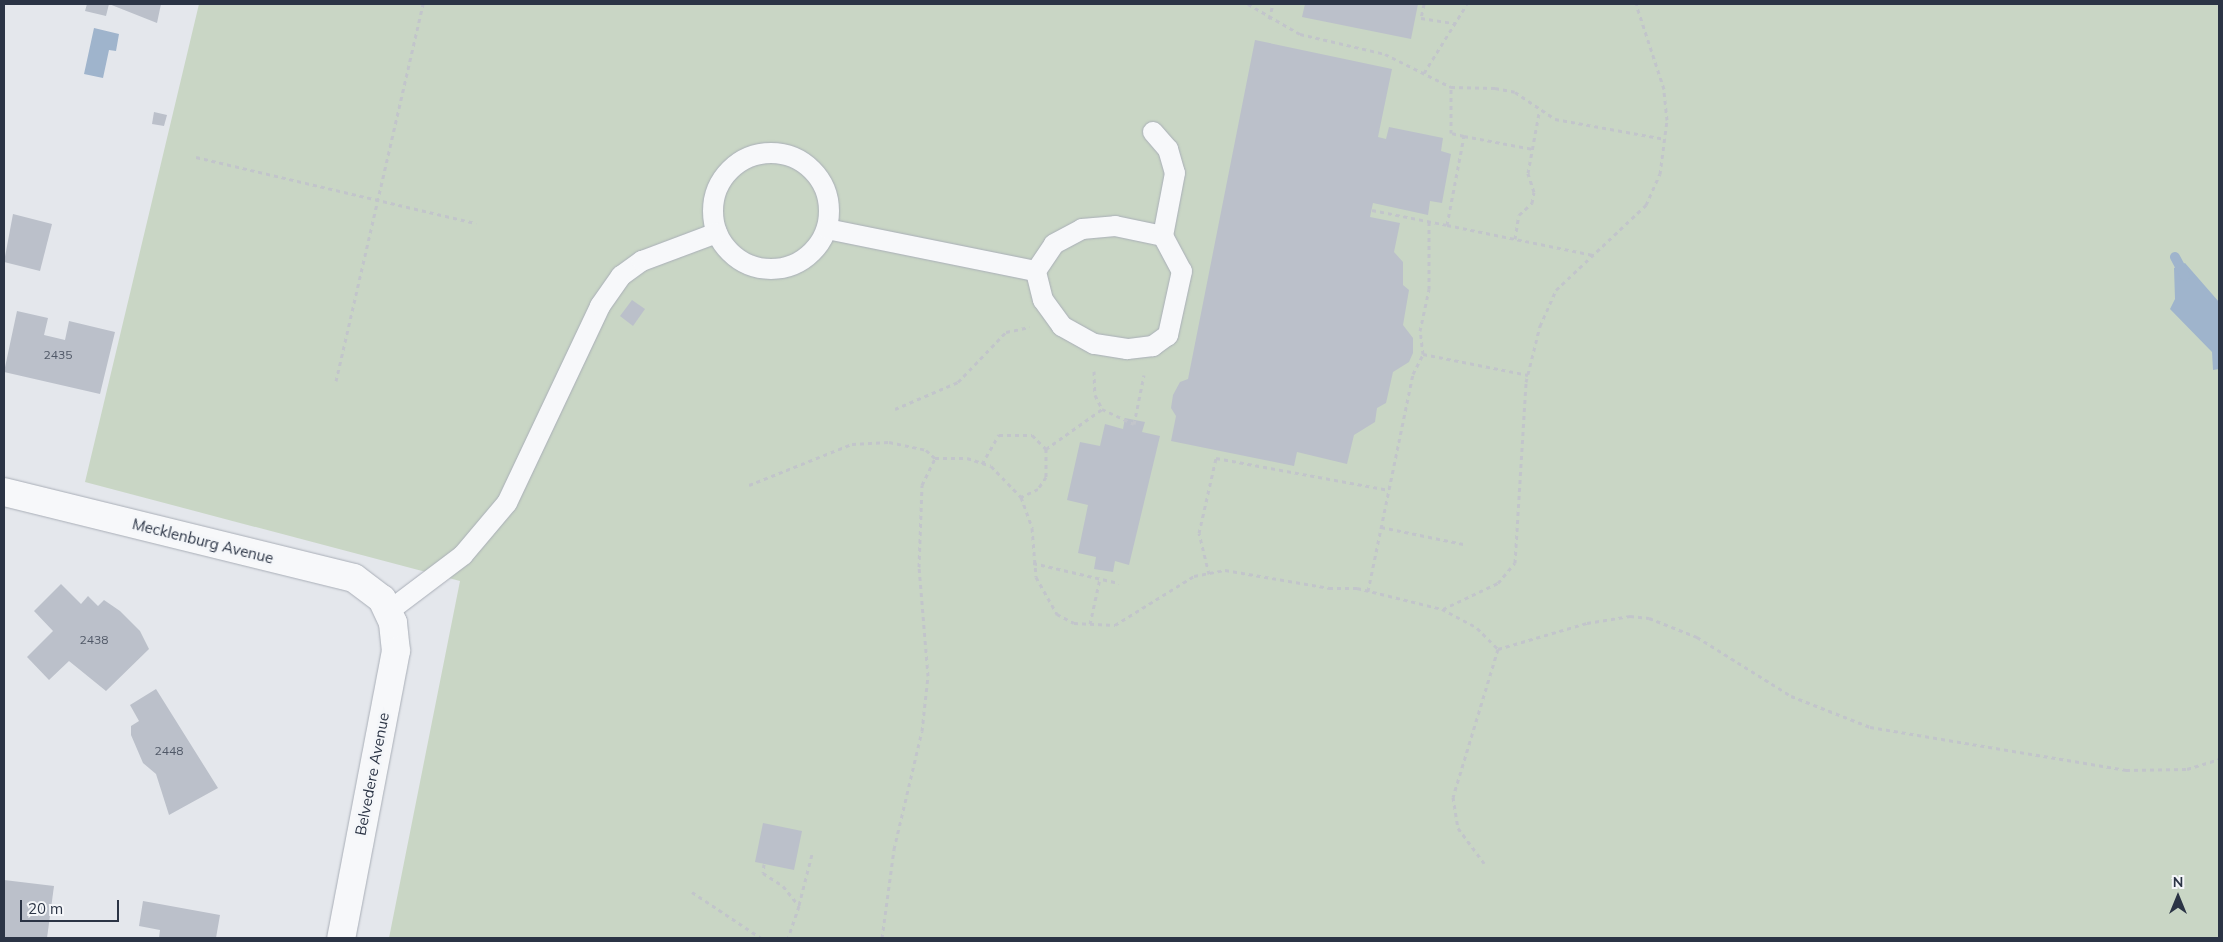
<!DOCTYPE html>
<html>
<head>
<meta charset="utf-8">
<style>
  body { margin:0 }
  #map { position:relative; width:2223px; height:942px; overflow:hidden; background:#e4e7ec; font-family:Mulish,sans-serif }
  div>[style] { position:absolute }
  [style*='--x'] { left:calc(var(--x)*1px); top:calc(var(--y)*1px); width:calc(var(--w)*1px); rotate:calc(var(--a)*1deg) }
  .green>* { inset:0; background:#c9d6c5 }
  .water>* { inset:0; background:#9fb4cc }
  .stream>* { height:10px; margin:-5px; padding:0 5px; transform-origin:5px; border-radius:5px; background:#9fb4cc }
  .building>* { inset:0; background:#bbc0ca }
  .path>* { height:3px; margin-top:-1.5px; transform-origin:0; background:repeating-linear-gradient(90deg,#c2c5cb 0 4px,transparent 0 8px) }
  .roads { filter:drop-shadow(0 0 1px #a9aeb7) drop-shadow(0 0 1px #a9aeb7) }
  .service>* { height:20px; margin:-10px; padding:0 10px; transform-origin:10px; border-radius:10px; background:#f7f8fa }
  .service>.ring { margin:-10px; padding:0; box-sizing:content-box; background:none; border:20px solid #f7f8fa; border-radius:50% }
  .minor>* { height:28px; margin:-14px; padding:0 14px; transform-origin:14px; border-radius:14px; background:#f7f8fa }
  span { translate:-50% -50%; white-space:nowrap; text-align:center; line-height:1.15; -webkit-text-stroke:5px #f4f6f9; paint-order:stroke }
  .number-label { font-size:12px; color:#4f5766 }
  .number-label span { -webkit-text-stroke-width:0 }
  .street-label { font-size:15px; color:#2b3445 }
  .frame { position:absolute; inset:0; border:5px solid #2b3445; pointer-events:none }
  .north { position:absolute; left:2153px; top:872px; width:50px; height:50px; -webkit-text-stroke:4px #f4f6f9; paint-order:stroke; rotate:0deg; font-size:14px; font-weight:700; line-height:20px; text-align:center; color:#2b3445 }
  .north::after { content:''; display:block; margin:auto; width:18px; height:22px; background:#2b3445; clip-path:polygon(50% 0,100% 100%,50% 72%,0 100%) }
  .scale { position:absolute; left:20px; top:900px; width:99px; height:22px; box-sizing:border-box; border:2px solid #2b3445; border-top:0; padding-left:6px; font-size:15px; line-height:18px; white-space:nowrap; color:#2b3445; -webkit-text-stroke:4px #f4f6f9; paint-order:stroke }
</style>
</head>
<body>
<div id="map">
  <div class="green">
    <div style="clip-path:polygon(199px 4px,2219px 4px,2219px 938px,389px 938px,460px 581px,85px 482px)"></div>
  </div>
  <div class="water">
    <div style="clip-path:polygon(94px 28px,119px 34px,116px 51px,109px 50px,103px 78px,84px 74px)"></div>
    <div style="clip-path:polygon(2185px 263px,2219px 302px,2219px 369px,2213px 370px,2212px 352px,2170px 309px,2175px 299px,2174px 268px)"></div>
  </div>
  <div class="stream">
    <div style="--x:2175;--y:257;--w:21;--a:62"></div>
  </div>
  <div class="building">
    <div style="clip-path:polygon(87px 4px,161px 4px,157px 23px,109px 4px,106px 16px,85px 11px)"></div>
    <div style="clip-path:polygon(1305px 4px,1418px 4px,1411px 39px,1302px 17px)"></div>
    <div style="clip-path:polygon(1255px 40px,1392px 69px,1378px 137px,1386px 139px,1389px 127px,1443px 138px,1441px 151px,1451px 154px,1442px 203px,1430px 201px,1428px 215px,1373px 203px,1370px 217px,1400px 223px,1394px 252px,1403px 262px,1403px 285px,1409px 290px,1403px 325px,1413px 338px,1413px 353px,1409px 362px,1393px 372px,1386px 403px,1377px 408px,1375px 422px,1354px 435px,1347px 464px,1297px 452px,1294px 466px,1171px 441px,1176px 416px,1171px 408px,1173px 395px,1180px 382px,1188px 379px)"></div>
    <div style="clip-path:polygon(154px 112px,167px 115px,164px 126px,152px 124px)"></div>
    <div style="clip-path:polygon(13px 214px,52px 224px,40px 271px,4px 262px)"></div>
    <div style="clip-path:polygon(632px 300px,645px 309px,633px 326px,620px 316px)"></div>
    <div style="clip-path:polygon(17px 311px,48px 318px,44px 335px,65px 340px,69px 321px,115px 332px,100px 394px,4px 372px)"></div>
    <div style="clip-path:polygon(1125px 418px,1145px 422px,1142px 432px,1160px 436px,1129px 565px,1115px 561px,1113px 572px,1094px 569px,1096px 557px,1078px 553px,1088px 505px,1067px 500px,1080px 442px,1100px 446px,1105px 424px,1123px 429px)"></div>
    <div style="clip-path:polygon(61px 584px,81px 604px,88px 596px,98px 606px,104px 600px,120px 611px,140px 631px,149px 649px,106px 691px,69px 661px,49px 680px,27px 657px,53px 631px,34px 611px)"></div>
    <div style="clip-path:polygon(156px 689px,218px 788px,169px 815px,156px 774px,143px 763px,131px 735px,131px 726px,139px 721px,130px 705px)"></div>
    <div style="clip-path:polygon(763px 823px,802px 831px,794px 870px,755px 862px)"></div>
    <div style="clip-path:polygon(4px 880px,54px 886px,47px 938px,4px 938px)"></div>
    <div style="clip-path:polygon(143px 901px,220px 915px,216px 938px,159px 938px,160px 930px,139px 926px)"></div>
  </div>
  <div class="path">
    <div style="--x:1248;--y:4;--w:60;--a:30"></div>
    <div style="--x:1300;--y:34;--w:87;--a:13.2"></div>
    <div style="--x:1385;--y:54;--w:74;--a:26.6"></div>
    <div style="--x:1451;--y:87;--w:44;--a:1.3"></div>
    <div style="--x:1495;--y:88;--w:20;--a:11"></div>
    <div style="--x:1515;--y:92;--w:48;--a:34"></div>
    <div style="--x:1555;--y:119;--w:112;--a:10.3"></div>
    <div style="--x:1424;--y:4;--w:14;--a:102"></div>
    <div style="--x:1421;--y:18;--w:36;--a:9"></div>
    <div style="--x:1269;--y:19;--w:16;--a:-75"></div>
    <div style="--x:1424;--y:73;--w:81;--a:-58.1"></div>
    <div style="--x:1464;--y:136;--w:70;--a:10.7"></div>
    <div style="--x:196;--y:157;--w:288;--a:13.3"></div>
    <div style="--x:1372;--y:210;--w:76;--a:11.3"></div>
    <div style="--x:1447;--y:225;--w:91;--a:-79.2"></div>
    <div style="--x:1464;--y:136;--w:13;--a:-167"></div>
    <div style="--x:1451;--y:133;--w:46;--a:-90"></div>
    <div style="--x:1447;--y:225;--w:149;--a:11.6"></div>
    <div style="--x:1515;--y:239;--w:24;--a:-81"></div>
    <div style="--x:1519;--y:215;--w:18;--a:-43"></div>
    <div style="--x:1532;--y:203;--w:11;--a:-80"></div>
    <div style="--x:1534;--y:192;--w:20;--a:-108"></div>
    <div style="--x:1528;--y:173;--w:61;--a:-79.6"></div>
    <div style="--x:1423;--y:354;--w:107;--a:11.3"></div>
    <div style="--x:1094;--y:371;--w:24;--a:88"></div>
    <div style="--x:1095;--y:395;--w:16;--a:63"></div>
    <div style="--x:1102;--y:409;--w:35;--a:25"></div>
    <div style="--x:1134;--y:424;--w:50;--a:-78.5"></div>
    <div style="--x:336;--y:381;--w:387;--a:-77"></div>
    <div style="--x:895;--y:409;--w:69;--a:-23.2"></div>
    <div style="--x:958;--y:382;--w:69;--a:-46.2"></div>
    <div style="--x:1006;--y:332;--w:24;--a:-12"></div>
    <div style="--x:1046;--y:449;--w:69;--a:-35.5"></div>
    <div style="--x:982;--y:464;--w:34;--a:-60"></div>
    <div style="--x:999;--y:435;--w:33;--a:0"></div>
    <div style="--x:1032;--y:435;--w:20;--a:45"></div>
    <div style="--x:1046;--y:449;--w:28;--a:90"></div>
    <div style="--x:1046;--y:477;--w:14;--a:124"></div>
    <div style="--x:1038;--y:489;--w:19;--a:155"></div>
    <div style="--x:749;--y:485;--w:111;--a:-21.7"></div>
    <div style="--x:852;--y:444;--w:37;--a:-3"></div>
    <div style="--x:889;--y:442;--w:38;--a:12"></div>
    <div style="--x:926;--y:450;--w:12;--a:42"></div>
    <div style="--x:935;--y:458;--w:32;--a:0"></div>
    <div style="--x:967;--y:458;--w:25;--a:18"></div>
    <div style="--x:991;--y:466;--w:43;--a:45.9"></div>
    <div style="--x:1021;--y:497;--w:33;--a:70"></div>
    <div style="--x:1032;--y:528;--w:49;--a:85.3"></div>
    <div style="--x:1036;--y:577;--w:43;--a:60.4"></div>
    <div style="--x:1057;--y:614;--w:19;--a:28"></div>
    <div style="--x:1074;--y:623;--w:41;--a:2.8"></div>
    <div style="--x:1115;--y:625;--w:93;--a:-31.8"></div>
    <div style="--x:1194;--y:576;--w:32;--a:-11"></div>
    <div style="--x:1225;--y:570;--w:106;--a:9.8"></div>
    <div style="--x:1329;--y:588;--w:28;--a:0"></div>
    <div style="--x:1357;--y:588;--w:88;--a:13.9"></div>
    <div style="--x:1442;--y:609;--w:40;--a:28"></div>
    <div style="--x:1477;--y:628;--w:30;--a:45"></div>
    <div style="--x:1498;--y:649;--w:155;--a:106.9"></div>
    <div style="--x:1453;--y:797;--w:31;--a:81"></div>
    <div style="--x:1458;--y:828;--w:44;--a:53.4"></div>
    <div style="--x:1381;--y:527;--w:84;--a:11.7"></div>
    <div style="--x:1033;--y:563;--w:88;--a:13.1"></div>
    <div style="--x:1209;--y:574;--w:42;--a:-103.7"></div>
    <div style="--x:1199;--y:533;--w:77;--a:-77.2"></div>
    <div style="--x:1216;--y:458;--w:176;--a:10.5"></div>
    <div style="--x:1368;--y:591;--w:222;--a:-78.3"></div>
    <div style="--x:1413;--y:374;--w:22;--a:-63"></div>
    <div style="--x:1423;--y:354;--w:23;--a:-97"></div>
    <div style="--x:1420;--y:331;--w:43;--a:-77.9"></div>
    <div style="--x:1429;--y:289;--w:67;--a:-90"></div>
    <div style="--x:1443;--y:609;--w:61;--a:-25.3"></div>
    <div style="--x:1498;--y:583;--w:26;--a:-50"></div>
    <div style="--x:1515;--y:563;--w:181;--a:-86.5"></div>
    <div style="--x:1526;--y:382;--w:58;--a:-76"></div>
    <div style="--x:1540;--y:326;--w:39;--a:-66"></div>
    <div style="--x:1556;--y:290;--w:124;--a:-43.4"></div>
    <div style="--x:1646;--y:205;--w:34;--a:-66"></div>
    <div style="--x:1660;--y:174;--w:54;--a:-82.6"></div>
    <div style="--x:1667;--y:120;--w:31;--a:-96"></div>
    <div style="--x:1664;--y:89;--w:89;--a:-108.2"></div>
    <div style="--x:1090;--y:624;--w:47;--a:-77.7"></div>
    <div style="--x:1498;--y:649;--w:93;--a:-16.3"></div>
    <div style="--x:1587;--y:623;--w:44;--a:-9.2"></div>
    <div style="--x:1630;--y:616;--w:19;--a:6"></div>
    <div style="--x:1649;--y:618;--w:52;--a:21.6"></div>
    <div style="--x:1697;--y:637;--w:111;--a:32.1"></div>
    <div style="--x:1791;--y:696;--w:85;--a:21.4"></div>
    <div style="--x:1870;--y:727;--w:260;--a:9.5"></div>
    <div style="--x:2126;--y:770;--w:61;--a:-0.9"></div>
    <div style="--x:2187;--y:769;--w:34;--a:-17"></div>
    <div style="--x:764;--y:864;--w:9;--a:96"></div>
    <div style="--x:763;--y:873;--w:24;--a:33"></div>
    <div style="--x:783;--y:886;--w:26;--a:51"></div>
    <div style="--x:799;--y:906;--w:34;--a:109"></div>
    <div style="--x:692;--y:892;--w:83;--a:33.7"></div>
    <div style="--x:799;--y:905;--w:53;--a:-75.7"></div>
    <div style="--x:882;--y:938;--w:90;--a:-82.3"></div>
    <div style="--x:894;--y:849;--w:121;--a:-76.7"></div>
    <div style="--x:922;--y:731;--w:55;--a:-83.8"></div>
    <div style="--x:928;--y:676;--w:109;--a:-94.7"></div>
    <div style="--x:919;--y:567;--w:82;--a:-87.9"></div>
    <div style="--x:922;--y:485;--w:30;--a:-64"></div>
  </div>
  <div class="roads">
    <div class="service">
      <div style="--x:1153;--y:132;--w:23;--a:49"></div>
      <div style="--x:1168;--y:149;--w:25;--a:74"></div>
      <div style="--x:1175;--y:173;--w:64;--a:100.8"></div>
      <div class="ring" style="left:713px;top:153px;width:96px;height:96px"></div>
      <div style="--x:1115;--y:226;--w:49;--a:11.8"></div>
      <div style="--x:1163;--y:236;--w:40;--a:62"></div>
      <div style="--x:1182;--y:271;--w:66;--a:102.3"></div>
      <div style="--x:1168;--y:335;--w:19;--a:144"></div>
      <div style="--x:1153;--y:346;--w:26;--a:173"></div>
      <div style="--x:1127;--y:349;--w:33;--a:-171"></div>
      <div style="--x:1094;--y:344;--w:37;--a:-151"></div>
      <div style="--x:1062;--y:326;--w:32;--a:-126"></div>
      <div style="--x:1043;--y:300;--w:30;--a:-104"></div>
      <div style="--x:1036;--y:271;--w:32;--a:-56"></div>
      <div style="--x:1054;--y:244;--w:32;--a:-28"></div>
      <div style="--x:1082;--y:229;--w:33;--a:-5"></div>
      <div style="--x:827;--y:229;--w:213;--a:11.4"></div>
      <div style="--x:389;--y:611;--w:93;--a:-37.1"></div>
      <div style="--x:463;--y:555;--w:68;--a:-49.8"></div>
      <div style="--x:507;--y:503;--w:218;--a:-64.7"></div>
      <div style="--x:600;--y:306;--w:37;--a:-55"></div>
      <div style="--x:621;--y:276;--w:26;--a:-36"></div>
      <div style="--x:642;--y:261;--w:80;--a:-20.5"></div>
    </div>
    <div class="minor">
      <div style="--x:4;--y:492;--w:360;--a:13.8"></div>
      <div style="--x:354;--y:578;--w:35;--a:37"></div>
      <div style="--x:382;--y:599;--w:26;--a:65"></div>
      <div style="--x:393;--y:623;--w:28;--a:84"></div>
      <div style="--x:396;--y:651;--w:292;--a:100.8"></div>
    </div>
  </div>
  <div class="number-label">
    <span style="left:58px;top:355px">2435</span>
    <span style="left:94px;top:640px">2438</span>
    <span style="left:169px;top:751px">2448</span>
  </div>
  <div class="street-label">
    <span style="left:203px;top:541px;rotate:14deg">Mecklenburg Avenue</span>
    <span style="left:372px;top:774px;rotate:-79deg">Belvedere Avenue</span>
  </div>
  <div class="frame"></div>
  <div class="north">N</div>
  <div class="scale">20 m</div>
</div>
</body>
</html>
